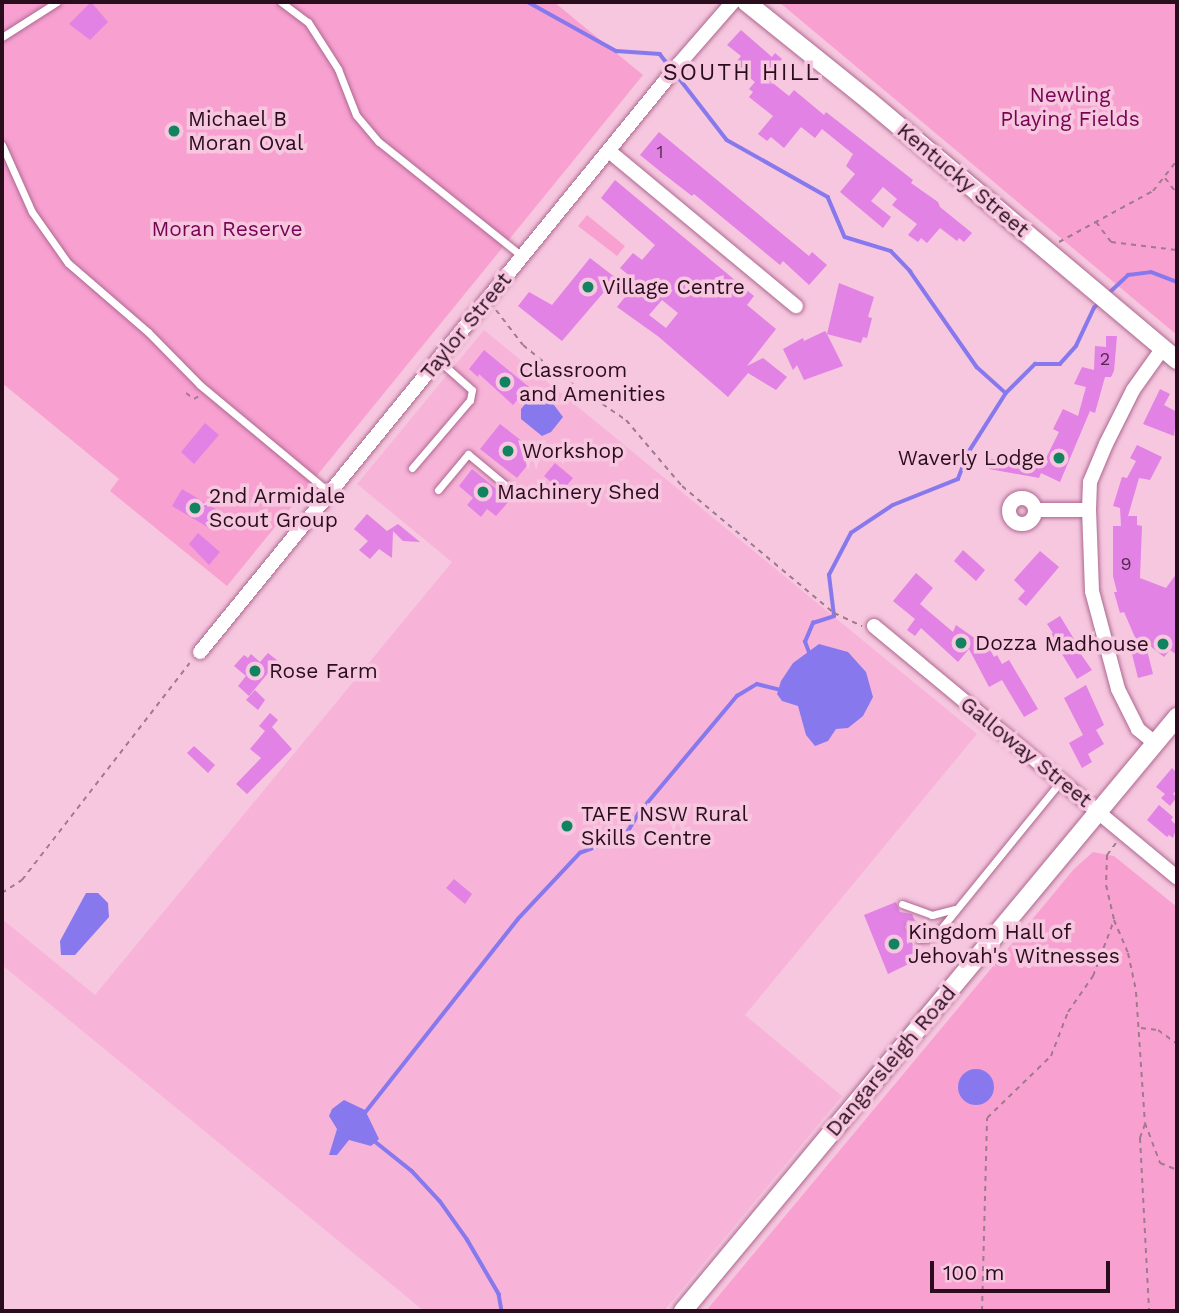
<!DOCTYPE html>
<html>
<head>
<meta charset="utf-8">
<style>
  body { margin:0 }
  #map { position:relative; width:1179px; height:1313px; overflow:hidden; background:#f6c7df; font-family:"Work Sans",sans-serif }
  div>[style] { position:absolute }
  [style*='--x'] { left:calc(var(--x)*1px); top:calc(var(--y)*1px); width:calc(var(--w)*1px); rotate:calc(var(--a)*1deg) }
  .built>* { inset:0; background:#f8b4d8 }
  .green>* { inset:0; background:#f8a1d1 }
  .water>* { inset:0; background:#8779ed }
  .round { border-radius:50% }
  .stream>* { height:3.5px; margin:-1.75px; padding:0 1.75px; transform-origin:1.75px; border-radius:1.75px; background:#8779ed }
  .building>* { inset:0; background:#e182e4 }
  .path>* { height:2px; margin-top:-1px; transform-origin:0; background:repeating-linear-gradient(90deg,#a0798e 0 5px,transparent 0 10px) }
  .roads { filter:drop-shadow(0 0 2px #ae678f) drop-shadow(0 0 2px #ae678f) }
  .service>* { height:7px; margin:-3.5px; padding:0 3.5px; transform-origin:3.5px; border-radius:3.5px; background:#fff }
  .minor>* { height:14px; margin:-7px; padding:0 7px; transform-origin:7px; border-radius:7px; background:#fff }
  .minor>.ring { margin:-7px; padding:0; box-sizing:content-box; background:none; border:14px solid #fff; border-radius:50% }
  .tertiary>* { height:18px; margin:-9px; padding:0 9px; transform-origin:9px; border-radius:9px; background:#fff }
  .dots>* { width:19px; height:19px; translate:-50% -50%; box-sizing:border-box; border:4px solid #f6c7df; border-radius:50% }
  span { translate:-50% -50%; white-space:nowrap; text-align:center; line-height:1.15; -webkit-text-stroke:7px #f6c7df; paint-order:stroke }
  .number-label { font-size:18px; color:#572a4f }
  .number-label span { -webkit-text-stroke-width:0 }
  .park-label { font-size:21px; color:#770353 }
  .poi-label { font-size:21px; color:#290d1d }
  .left { translate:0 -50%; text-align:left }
  .right { translate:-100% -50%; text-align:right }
  .street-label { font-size:21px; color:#290d1d }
  .neighbourhood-label { font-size:23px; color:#290d1d; letter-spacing:2px }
  .frame { position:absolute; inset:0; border:4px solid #290d1d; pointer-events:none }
  .scale { position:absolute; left:930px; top:1261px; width:180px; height:32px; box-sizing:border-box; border:4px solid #290d1d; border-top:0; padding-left:9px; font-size:21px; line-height:24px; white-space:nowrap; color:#290d1d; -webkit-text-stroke:5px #f6c7df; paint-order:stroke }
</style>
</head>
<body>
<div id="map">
  <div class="built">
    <div style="clip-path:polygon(484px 330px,977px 734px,745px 1015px,842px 1096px,664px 1311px,424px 1311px,2px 965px,2px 919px,95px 995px,452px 562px,357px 484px)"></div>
  </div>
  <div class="green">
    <div style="clip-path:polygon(2px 2px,554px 2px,643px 75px,227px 586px,110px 491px,119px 479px,2px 383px)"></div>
    <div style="clip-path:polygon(779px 2px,1177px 2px,1177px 335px,1057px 235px)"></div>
    <div style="clip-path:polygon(587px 215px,625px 246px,617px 256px,578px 226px)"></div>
    <div style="clip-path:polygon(1093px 852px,1114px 856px,1177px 907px,1177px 1311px,706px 1311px,1074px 869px)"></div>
  </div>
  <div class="water">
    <div style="clip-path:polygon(539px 396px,551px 401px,563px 417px,551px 432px,542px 436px,521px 419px,521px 409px,531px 397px)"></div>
    <div style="clip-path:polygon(819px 644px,848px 652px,866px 672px,873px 697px,863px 716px,848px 728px,836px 729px,828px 741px,815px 746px,806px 735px,798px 706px,782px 701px,777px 694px,781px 681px,793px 663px)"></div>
    <div style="clip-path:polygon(86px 893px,98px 893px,108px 903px,109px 917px,75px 955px,61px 955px,60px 941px)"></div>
    <div class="round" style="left:958px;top:1069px;width:36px;height:36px"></div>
    <div style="clip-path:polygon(344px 1100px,365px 1110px,379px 1139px,371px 1146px,349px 1140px,337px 1155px,329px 1155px,337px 1129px,329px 1116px,332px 1109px)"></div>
  </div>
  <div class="stream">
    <div style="--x:528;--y:2;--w:101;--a:29.1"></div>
    <div style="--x:616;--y:51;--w:44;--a:3.9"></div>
    <div style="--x:660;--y:54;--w:18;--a:52"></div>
    <div style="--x:676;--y:74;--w:83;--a:52.3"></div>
    <div style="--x:727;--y:140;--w:116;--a:29.4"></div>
    <div style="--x:828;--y:197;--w:43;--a:67"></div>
    <div style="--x:845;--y:237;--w:48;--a:16.9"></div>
    <div style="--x:891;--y:251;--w:28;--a:46"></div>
    <div style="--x:910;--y:271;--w:117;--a:55.1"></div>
    <div style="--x:977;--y:367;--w:39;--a:42"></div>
    <div style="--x:1109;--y:293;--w:26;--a:-43"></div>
    <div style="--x:1128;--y:275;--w:23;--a:-7"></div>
    <div style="--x:1151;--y:272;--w:28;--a:21"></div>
    <div style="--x:810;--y:655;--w:14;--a:-111"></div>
    <div style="--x:805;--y:642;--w:21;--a:-67"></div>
    <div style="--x:813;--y:623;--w:22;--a:-18"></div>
    <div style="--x:834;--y:616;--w:41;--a:-97"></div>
    <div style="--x:829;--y:575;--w:47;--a:-62.4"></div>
    <div style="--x:851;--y:533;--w:50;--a:-33.7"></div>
    <div style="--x:893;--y:505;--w:70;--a:-21.8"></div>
    <div style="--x:958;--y:479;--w:28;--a:-69"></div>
    <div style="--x:968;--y:453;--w:71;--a:-57.7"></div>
    <div style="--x:1006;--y:393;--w:41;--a:-45"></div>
    <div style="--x:1035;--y:364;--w:25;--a:0"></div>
    <div style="--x:1060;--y:364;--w:24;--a:-48"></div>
    <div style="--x:1076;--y:346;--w:42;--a:-64.7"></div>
    <div style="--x:1094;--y:308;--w:10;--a:-45"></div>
    <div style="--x:364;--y:1114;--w:248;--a:-51.7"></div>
    <div style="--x:518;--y:919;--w:91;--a:-46.8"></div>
    <div style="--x:580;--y:853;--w:48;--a:-20.7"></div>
    <div style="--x:625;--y:836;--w:26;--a:-59"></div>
    <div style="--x:638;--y:814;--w:154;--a:-50"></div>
    <div style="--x:737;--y:696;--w:23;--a:-31"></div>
    <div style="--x:757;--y:684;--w:25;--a:14"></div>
    <div style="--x:372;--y:1139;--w:51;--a:38.7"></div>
    <div style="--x:412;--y:1171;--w:41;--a:47"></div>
    <div style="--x:440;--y:1201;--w:47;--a:54.6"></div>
    <div style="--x:467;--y:1239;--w:64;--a:59.8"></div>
    <div style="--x:499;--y:1294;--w:17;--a:80"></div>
  </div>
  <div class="building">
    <div style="clip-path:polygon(91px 2px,108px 22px,90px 40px,69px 24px)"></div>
    <div style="clip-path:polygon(741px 30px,772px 57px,775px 53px,782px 59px,769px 80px,789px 96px,794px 90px,824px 115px,826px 112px,913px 180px,911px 183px,938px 202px,940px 207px,972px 233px,964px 242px,959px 238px,957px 241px,940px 228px,927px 243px,921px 238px,918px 242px,908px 235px,917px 224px,892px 205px,897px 199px,883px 187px,871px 201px,891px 217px,883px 228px,840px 192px,855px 174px,846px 166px,853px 154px,822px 129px,815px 138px,801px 127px,784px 148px,771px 137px,767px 141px,758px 134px,773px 116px,749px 97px,753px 92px,749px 89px,755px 82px,734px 65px,741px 56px,727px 45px)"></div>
    <div style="clip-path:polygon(659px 132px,809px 256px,812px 252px,827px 265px,809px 285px,783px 261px,780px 265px,694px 194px,692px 196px,661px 172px,640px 155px)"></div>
    <div style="clip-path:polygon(evenodd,615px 180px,754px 296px,747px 305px,776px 329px,747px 366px,763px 358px,787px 377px,776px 390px,748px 373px,728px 397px,659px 337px,617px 307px,637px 282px,620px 268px,633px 253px,642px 260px,655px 245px,601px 198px,615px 180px,662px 300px,678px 313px,666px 328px,649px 315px,662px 300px)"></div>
    <div style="clip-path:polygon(590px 258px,616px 278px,562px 341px,518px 306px,529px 292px,552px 305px)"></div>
    <div style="clip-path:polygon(839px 283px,874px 297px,868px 317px,872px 318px,867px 338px,863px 337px,861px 343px,827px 334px,843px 366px,804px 380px,797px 365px,793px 370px,783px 349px,803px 338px,804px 341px,825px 331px,827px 334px)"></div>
    <div style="clip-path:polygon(1106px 336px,1117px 336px,1114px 371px,1111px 377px,1105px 377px,1095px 413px,1090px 411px,1060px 482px,1041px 473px,1039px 478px,989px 469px,991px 459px,996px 460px,997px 455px,1035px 461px,1038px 456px,1045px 460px,1059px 432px,1053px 429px,1063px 409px,1078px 416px,1086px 387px,1074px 384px,1082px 367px,1094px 370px,1095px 346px,1106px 347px)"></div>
    <div style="clip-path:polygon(484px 350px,529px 387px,513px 405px,479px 374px,478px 377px,469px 369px)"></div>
    <div style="clip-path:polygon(1160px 389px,1170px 394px,1164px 405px,1177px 412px,1174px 436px,1143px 424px)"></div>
    <div style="clip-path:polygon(205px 423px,219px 435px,194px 464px,181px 452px)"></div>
    <div style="clip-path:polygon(500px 424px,537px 453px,517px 478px,480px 449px)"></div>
    <div style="clip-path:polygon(1137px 445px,1162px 457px,1150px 480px,1139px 478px,1128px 516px,1137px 516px,1137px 525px,1142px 526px,1140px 578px,1166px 588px,1177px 573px,1177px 655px,1170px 650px,1164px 657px,1145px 642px,1153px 674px,1138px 678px,1131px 650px,1134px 649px,1133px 643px,1137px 642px,1124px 612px,1120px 613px,1114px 592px,1117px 592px,1113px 576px,1113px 526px,1121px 526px,1120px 508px,1113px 506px,1122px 477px,1127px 478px,1136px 461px,1130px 458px)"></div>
    <div style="clip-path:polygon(555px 463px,573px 478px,562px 491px,544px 476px)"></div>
    <div style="clip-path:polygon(472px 469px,510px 500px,496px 516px,487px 509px,481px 517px,467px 505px,473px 498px,459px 486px)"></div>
    <div style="clip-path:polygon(182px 489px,219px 511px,209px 528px,172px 506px)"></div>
    <div style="clip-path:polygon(367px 514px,387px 531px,398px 524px,420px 542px,403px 541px,393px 531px,392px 558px,379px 549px,370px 559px,359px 550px,368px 541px,354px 529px)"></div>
    <div style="clip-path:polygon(198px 533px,220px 552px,209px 565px,189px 544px)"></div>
    <div style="clip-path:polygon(963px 550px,985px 570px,976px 581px,954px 561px)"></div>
    <div style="clip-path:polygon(1040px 551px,1059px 567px,1026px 606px,1018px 599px,1025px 591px,1014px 580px)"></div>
    <div style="clip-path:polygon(916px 573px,933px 588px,920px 604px,953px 632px,956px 625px,990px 649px,994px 657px,997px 655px,1002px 664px,1009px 660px,1038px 709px,1024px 717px,1002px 680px,989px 687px,969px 649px,958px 662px,921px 628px,915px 636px,907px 630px,915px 619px,893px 601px)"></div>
    <div style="clip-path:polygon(1060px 616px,1074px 639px,1071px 640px,1092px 670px,1077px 679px,1050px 634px,1053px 633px,1047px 624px)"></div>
    <div style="clip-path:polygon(268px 653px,278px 661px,249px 696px,238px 686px,246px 676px,234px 666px,244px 655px,248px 658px,251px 654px,260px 662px)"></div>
    <div style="clip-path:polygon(1086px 685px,1104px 725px,1096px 730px,1104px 744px,1088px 754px,1092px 762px,1082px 768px,1069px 743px,1083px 735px,1064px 698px)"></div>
    <div style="clip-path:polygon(255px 690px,265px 700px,258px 710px,246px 700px)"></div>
    <div style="clip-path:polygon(270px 713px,278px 720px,272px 727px,292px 749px,247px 794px,236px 784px,261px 758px,250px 749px,265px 731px,259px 726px)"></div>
    <div style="clip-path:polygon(194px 746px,215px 765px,208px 773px,187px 753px)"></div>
    <div style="clip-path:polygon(1172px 768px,1177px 773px,1177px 789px,1173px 794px,1177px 797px,1170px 806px,1161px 798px,1165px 794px,1156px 787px)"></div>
    <div style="clip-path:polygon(1159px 805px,1173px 817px,1171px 820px,1177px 826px,1173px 838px,1169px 835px,1167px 837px,1147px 820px)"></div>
    <div style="clip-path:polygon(454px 879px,472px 894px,465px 904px,446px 888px)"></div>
    <div style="clip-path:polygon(896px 902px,900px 912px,912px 914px,915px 921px,908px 920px,905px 927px,919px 959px,888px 974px,864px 915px)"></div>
  </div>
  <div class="path">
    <div style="--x:1165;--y:178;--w:20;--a:53"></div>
    <div style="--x:1096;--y:222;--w:25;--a:53"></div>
    <div style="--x:1111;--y:242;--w:66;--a:6.9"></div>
    <div style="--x:1059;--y:242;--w:107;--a:-28.5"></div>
    <div style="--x:1153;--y:191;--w:39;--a:-52"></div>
    <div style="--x:496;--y:310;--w:44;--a:52.4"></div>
    <div style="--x:523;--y:345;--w:49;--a:39.2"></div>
    <div style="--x:561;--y:376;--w:78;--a:34.1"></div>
    <div style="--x:626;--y:420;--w:87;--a:49.7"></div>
    <div style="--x:682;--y:486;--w:198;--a:39.9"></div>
    <div style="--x:834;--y:613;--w:31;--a:25"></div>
    <div style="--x:186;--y:393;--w:10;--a:37"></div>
    <div style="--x:194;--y:399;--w:6;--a:-31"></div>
    <div style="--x:1116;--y:843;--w:15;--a:127"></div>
    <div style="--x:1107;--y:855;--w:30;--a:92"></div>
    <div style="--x:1106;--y:885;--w:36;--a:77"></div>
    <div style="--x:1114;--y:920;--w:36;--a:67"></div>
    <div style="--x:1128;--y:953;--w:40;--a:78"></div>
    <div style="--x:1136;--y:992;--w:131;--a:86.1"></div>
    <div style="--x:1145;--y:1123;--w:43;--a:69.4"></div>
    <div style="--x:1160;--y:1163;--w:18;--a:22"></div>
    <div style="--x:2;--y:893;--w:24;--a:-33"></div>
    <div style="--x:22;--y:880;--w:274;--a:-52.3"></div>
    <div style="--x:1141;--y:1028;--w:17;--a:7"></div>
    <div style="--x:1158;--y:1030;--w:24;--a:36"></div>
    <div style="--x:1145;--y:1124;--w:15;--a:110"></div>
    <div style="--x:1140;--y:1138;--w:173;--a:87"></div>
    <div style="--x:982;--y:1311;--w:193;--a:-88.5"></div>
    <div style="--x:987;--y:1118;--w:89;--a:-44.1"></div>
    <div style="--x:1051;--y:1056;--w:47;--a:-68.9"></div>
    <div style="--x:1068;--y:1012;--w:44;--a:-55.2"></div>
    <div style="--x:1093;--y:976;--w:60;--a:-69.4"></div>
  </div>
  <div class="roads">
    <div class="service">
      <div style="--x:281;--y:2;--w:34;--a:37"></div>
      <div style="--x:308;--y:22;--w:56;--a:57.4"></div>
      <div style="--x:338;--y:69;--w:49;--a:68.6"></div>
      <div style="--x:356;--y:115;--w:35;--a:50"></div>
      <div style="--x:379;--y:142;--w:184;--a:38.6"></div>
      <div style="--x:2;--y:37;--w:65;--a:-32.5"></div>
      <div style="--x:2;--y:145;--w:73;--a:65.9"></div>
      <div style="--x:32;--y:212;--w:62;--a:54.8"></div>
      <div style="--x:68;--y:263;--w:106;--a:40.8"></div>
      <div style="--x:148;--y:332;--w:74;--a:45.5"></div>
      <div style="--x:200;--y:385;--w:169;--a:39.7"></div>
      <div style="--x:412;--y:468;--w:89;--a:-49.5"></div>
      <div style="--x:470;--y:400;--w:10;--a:-79"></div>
      <div style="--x:472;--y:390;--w:45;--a:-138.6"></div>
      <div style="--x:438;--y:490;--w:47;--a:-50.2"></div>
      <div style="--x:468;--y:454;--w:53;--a:39.7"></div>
      <div style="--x:902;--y:904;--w:32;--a:20"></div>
      <div style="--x:932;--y:915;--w:23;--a:-15"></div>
      <div style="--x:911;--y:926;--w:15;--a:58"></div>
      <div style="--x:919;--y:939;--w:12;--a:-5"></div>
      <div style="--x:931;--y:938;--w:11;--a:-41"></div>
      <div style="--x:939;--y:931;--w:193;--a:-50.9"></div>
    </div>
    <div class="minor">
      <div style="--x:609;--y:151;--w:243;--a:39.7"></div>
      <div class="ring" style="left:1009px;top:498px;width:12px;height:12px"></div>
      <div style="--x:1035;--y:510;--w:54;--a:0"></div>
      <div style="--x:874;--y:626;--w:394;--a:39.7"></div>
      <div style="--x:200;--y:652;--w:757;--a:-50.84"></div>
      <div style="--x:678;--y:65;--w:84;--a:-48.9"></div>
      <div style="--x:1155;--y:743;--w:22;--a:-141"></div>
      <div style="--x:1138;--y:729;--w:45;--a:-116.6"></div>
      <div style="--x:1118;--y:689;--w:101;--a:-104.9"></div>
      <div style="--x:1092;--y:591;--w:81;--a:-92.1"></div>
      <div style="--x:1089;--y:510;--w:28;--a:-88"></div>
      <div style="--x:1090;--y:482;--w:41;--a:-67.2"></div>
      <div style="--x:1106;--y:444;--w:60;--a:-63.4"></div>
      <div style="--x:1133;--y:390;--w:52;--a:-54.5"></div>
    </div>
    <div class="tertiary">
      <div style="--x:746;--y:2;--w:156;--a:38.8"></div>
      <div style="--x:868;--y:100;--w:404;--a:40.1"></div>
      <div style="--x:683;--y:1311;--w:773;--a:-50.25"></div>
    </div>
  </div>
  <div class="dots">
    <div style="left:174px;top:131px;background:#128361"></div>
    <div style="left:588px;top:287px;background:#128361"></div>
    <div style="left:505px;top:382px;background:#128361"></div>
    <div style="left:508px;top:451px;background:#128361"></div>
    <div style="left:1059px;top:458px;background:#128361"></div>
    <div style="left:483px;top:492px;background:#128361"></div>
    <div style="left:195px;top:508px;background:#128361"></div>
    <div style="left:961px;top:643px;background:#128361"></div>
    <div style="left:1163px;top:644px;background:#128361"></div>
    <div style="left:255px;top:671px;background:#128361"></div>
    <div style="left:567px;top:826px;background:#128361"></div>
    <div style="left:894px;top:944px;background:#128361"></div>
  </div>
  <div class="number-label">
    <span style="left:660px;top:152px">1</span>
    <span style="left:1105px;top:359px">2</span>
    <span style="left:1126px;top:564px">9</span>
  </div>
  <div class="park-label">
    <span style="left:1070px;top:107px">Newling<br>Playing Fields</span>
    <span style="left:227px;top:229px">Moran Reserve</span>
  </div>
  <div class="poi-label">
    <span class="left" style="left:188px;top:131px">Michael B<br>Moran Oval</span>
    <span class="left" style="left:602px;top:287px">Village Centre</span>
    <span class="left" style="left:519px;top:382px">Classroom<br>and Amenities</span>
    <span class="left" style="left:522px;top:451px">Workshop</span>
    <span class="right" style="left:1045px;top:458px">Waverly Lodge</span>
    <span class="left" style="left:497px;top:492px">Machinery Shed</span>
    <span class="left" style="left:209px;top:508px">2nd Armidale<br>Scout Group</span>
    <span class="left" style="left:975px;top:643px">Dozza</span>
    <span class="right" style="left:1149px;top:644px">Madhouse</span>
    <span class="left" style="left:269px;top:671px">Rose Farm</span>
    <span class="left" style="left:581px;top:826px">TAFE NSW Rural<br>Skills Centre</span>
    <span class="left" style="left:908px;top:944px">Kingdom Hall of<br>Jehovah's Witnesses</span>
  </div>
  <div class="street-label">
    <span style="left:963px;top:180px;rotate:40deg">Kentucky Street</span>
    <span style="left:466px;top:326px;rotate:-51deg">Taylor Street</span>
    <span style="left:1026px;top:752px;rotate:39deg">Galloway Street</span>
    <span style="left:891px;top:1061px;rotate:-50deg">Dangarsleigh Road</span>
  </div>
  <div class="neighbourhood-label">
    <span style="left:742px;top:73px">SOUTH HILL</span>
  </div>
  <div class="frame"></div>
  <div class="scale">100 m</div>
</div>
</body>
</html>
